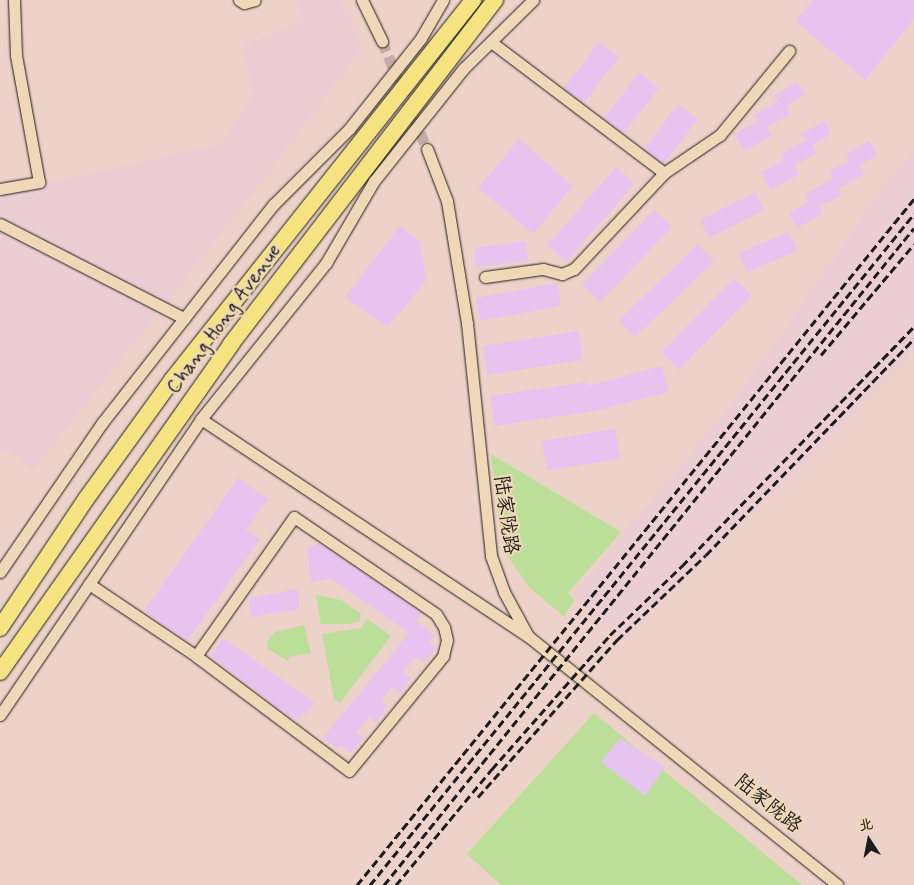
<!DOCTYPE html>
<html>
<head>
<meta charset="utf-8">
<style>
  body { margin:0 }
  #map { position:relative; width:914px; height:885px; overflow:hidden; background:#ecd2c8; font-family:Mynerve,"LXGW WenKai TC",sans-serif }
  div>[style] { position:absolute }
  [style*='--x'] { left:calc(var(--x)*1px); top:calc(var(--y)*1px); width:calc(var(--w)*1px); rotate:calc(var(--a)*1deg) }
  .built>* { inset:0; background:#eaced4 }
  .green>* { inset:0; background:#bbde98 }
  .building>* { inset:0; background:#e7c4f0 }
  .minor-tunnel>* { height:11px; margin-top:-5.5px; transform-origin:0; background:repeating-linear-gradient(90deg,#c2aea6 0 11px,transparent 0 16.5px) }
  .roads { filter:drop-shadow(0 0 1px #1c1c1c) drop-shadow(0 0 1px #1c1c1c) }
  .minor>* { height:11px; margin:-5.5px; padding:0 5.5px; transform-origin:5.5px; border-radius:5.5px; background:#eed8b7 }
  .highway>* { height:16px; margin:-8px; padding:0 8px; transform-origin:8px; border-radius:8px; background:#f5e382 }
  .rail>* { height:3px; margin-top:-1.5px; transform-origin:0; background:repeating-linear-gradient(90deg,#1c1c1c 0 8px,transparent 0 12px) }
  span { translate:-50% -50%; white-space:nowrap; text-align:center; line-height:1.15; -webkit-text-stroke:4.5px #eed8b7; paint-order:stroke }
  .street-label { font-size:20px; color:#1c1c1c }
  .north { position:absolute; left:844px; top:815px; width:50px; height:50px; -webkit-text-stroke:4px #eed8b7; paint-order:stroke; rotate:349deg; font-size:14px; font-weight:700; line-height:20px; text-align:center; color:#1c1c1c }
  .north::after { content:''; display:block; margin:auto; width:18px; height:22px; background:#1c1c1c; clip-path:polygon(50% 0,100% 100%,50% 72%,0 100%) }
</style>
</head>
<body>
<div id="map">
  <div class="built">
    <div style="clip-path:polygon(298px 0,341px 0,362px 48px,263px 180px,33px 470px,12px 453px,0 451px,0 193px,220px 144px,254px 94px,241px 47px,302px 21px)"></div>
    <div style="clip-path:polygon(914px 150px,914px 350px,843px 425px,626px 639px,574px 594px,731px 405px,885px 185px)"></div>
  </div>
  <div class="green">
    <div style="clip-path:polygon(491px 454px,621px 532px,568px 593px,575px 601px,563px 616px,530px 588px,507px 556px,499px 523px)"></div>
    <div style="clip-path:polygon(316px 595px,341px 600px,361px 614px,359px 621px,350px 624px,321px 624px)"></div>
    <div style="clip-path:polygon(368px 619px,391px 636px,340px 703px,334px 698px,322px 634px,361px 628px)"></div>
    <div style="clip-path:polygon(304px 625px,311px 653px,289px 657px,288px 661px,268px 649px,267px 642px,275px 632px)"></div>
    <div style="clip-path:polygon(594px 713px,802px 885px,501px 885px,467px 854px)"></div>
  </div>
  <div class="building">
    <div style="clip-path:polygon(813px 0,914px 0,914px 19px,865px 80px,795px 21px)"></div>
    <div style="clip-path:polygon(599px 42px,619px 57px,584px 103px,564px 88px)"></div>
    <div style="clip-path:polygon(639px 73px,659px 88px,624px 133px,604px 118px)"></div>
    <div style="clip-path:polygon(797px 82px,805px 95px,786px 106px,790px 114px,767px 127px,772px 136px,744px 151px,734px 134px,758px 121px,754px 115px,778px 101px,774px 95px)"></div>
    <div style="clip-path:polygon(678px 104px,698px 119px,664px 164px,644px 149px)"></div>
    <div style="clip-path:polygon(824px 121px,831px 134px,813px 145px,817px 153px,794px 166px,799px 174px,771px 190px,761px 173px,784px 160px,781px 154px,805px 140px,801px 134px)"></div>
    <div style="clip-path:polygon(519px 139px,573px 186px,533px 234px,478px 188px)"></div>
    <div style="clip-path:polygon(869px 141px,877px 155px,860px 165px,865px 174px,838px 189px,842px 195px,819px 207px,823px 214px,797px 228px,789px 213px,809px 202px,805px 194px,832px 179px,830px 171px,849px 160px,846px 154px)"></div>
    <div style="clip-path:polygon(616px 167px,635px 184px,566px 262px,547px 245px)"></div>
    <div style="clip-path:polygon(755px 192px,764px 210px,709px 238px,700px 220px)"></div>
    <div style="clip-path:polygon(654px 210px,672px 227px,600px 302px,582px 285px)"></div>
    <div style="clip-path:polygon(400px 226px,420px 242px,426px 280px,388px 327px,345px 297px)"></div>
    <div style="clip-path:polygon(789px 232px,797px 251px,747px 272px,739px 253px)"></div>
    <div style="clip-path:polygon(526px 241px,528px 261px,476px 267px,474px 248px)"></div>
    <div style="clip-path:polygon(698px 244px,714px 261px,635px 337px,619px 320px)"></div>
    <div style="clip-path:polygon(734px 278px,752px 295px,679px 370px,661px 352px)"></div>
    <div style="clip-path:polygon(557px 283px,561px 306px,480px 321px,476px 298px)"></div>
    <div style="clip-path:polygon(578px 331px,583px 360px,487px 375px,483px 346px)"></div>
    <div style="clip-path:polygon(662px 366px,669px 392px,600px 410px,495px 426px,490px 396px,587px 382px,587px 386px)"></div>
    <div style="clip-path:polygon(615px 429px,620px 459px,547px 470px,542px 441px)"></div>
    <div style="clip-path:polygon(238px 478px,268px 499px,246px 530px,260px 539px,187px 641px,144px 611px)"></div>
    <div style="clip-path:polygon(319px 543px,422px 613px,416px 621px,434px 635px,429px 642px,437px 648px,425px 662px,416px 657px,403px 672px,411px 678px,400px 693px,392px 687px,381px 701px,388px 707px,376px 722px,369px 717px,356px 732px,364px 737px,351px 753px,341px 746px,338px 749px,323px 738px,409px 633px,331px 579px,311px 582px,307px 548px)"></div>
    <div style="clip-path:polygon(298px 589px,299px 609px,250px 617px,249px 598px)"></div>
    <div style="clip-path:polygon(223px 638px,315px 703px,307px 714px,304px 712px,299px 720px,293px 715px,291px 718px,210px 656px)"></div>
    <div style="clip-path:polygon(620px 738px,665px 767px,645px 796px,601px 762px)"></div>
  </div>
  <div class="minor-tunnel">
    <div style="--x:382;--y:41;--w:117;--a:67.4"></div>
  </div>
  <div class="roads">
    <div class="minor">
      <div style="--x:239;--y:0;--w:6;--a:31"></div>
      <div style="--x:244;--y:3;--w:11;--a:-15"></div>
      <div style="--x:362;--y:0;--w:46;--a:64"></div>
      <div style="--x:491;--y:42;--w:217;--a:37.1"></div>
      <div style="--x:427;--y:149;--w:56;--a:69"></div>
      <div style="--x:447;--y:201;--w:124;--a:80.7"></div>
      <div style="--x:467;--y:323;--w:234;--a:84.1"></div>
      <div style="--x:491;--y:556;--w:38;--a:70"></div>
      <div style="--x:504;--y:592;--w:50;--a:61.4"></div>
      <div style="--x:0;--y:189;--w:40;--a:-10"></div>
      <div style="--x:39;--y:182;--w:129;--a:-100.3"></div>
      <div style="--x:16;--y:55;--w:55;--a:-92.1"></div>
      <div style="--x:0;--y:224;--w:207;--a:27.1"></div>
      <div style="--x:485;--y:277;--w:59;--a:-7.9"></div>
      <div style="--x:543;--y:269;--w:20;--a:15"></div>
      <div style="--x:562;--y:274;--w:13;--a:-23"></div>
      <div style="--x:574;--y:269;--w:132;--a:-46.8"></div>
      <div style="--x:664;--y:173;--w:68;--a:-34.2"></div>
      <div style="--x:720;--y:135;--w:109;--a:-50.6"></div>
      <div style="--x:201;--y:419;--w:394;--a:33.6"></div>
      <div style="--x:529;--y:637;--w:396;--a:38.8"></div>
      <div style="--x:0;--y:572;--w:181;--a:-55.6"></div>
      <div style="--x:102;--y:423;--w:278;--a:-51.9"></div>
      <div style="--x:274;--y:204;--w:106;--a:-45"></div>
      <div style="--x:349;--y:129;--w:116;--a:-51.6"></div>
      <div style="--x:421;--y:38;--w:44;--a:-59.9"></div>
      <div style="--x:89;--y:584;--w:129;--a:33.9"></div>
      <div style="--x:196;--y:656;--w:191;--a:36.9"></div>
      <div style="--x:349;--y:771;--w:149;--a:-50.7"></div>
      <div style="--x:443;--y:656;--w:16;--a:-76"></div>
      <div style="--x:447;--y:640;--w:13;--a:-103"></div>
      <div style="--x:444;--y:627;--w:15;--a:-122"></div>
      <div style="--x:436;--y:614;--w:172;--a:-145.7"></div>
      <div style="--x:294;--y:517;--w:170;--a:125.2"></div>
      <div style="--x:0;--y:715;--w:358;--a:-55.8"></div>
      <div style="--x:201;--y:419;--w:200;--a:-51.3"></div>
      <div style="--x:326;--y:263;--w:95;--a:-59.7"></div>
      <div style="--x:374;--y:181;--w:144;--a:-51.5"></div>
      <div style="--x:464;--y:68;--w:97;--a:-44.6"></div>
    </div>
    <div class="highway">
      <div style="--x:0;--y:628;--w:155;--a:-56.3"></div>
      <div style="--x:86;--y:499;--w:147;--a:-54.1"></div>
      <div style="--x:172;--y:380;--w:485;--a:-51.6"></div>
      <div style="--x:0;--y:672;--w:401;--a:-54.8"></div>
      <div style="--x:231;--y:344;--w:434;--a:-52.5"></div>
    </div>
  </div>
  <div class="rail">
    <div style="--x:821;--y:355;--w:145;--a:-50"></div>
    <div style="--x:478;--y:797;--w:210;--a:-48.5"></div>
    <div style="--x:617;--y:640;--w:123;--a:-43.7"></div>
    <div style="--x:706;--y:555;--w:300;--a:-46.1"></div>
    <div style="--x:357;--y:885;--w:884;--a:-50.93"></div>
    <div style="--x:370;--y:885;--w:864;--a:-50.97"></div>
    <div style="--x:384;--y:885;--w:844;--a:-51.11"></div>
    <div style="--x:396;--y:885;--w:151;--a:-50.4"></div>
    <div style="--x:492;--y:769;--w:179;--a:-48.6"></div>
    <div style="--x:610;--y:635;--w:100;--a:-43.8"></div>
    <div style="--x:682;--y:566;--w:333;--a:-45.9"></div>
  </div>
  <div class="street-label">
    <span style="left:224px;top:319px;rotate:-54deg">Chang Hong Avenue</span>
    <span style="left:506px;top:515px;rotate:82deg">陆家陇路</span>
    <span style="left:768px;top:804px;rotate:39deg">陆家陇路</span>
  </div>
  <div class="north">北</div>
</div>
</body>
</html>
